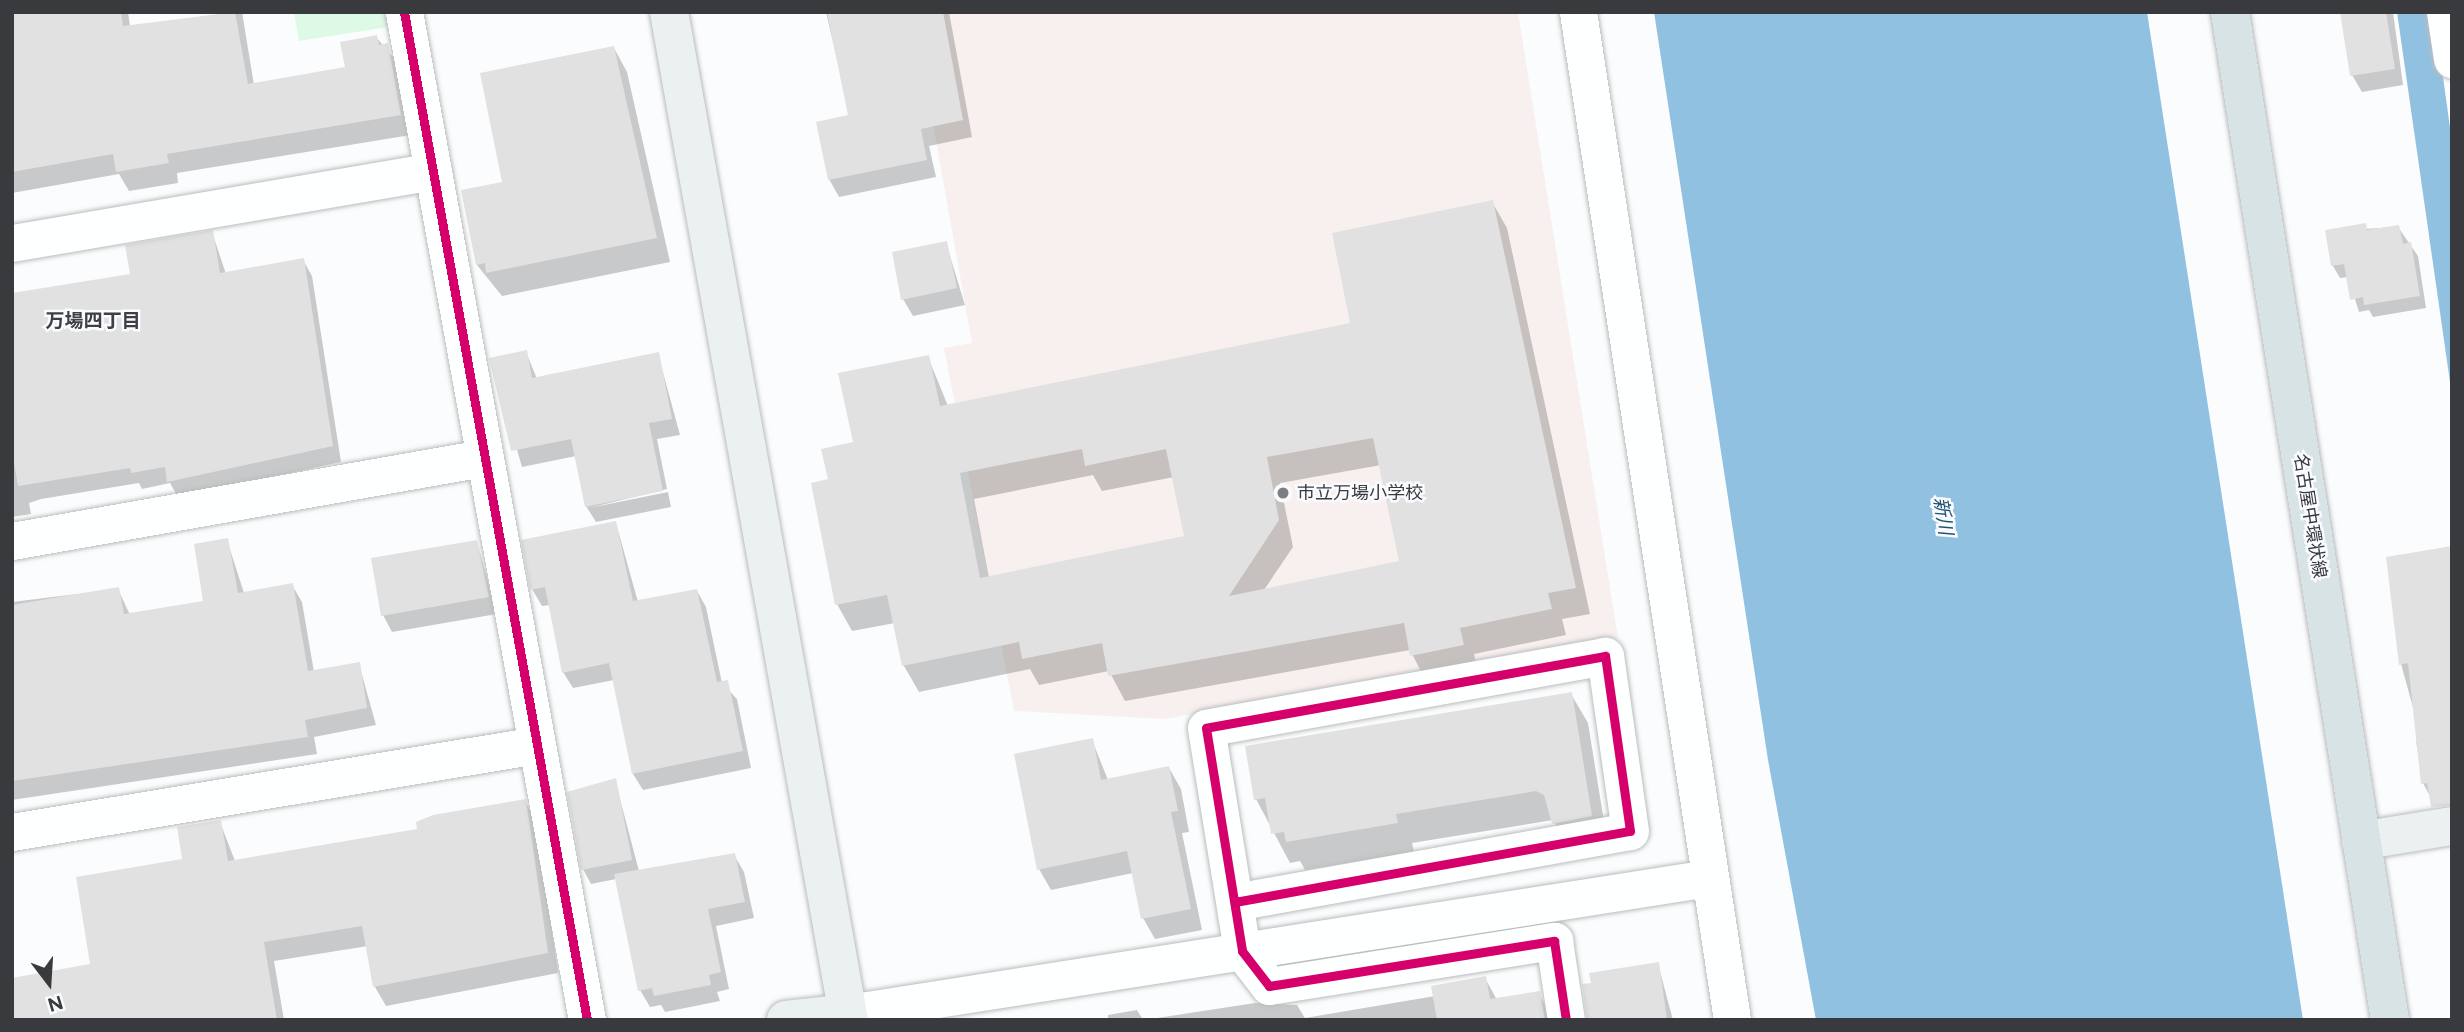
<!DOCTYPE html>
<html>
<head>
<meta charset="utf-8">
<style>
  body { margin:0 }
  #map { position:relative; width:2464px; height:1032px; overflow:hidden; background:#fbfcfe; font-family:Figtree,"Noto Sans JP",sans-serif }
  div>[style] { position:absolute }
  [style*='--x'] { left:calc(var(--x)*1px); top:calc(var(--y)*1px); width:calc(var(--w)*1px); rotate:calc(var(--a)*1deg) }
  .education>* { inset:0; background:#f8f0ee }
  .green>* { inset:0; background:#ddfae7 }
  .water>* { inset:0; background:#91c1e0 }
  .shadow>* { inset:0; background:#0003 }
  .building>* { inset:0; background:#e2e1e1 }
  .roads { filter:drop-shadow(0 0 2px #bbbcbe) drop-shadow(0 0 2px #bbbcbe) }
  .street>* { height:37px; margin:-18.5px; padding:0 18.5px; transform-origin:18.5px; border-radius:18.5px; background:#feffff }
  .secondary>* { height:38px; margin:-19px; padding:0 19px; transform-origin:19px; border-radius:19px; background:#ebf1f1 }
  .primary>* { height:38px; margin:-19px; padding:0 19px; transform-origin:19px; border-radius:19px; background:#d7e3e4 }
  .cycleway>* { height:9px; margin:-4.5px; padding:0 4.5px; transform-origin:4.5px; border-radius:4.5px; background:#d6006c }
  .dots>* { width:19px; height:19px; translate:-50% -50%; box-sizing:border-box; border:4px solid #fafbff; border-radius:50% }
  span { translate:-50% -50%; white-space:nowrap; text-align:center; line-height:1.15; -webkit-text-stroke:5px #fafbff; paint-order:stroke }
  .poi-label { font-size:18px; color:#393a3d }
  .left { translate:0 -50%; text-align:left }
  .street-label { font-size:18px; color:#393a3d }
  .neighbourhood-label { font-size:19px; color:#3d3f45; font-weight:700 }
  .water-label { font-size:19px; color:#1e5270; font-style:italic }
  .frame { position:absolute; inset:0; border:14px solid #393a3d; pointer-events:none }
  .north { position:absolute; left:14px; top:948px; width:70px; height:70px; -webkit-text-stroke:5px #fafbff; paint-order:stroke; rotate:163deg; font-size:19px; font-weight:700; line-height:28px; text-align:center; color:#393a3d }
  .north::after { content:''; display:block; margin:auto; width:24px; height:32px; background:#393a3d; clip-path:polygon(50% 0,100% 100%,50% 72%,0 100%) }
</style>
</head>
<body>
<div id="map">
  <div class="education">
    <div style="clip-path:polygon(913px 12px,1518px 12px,1618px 638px,1165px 719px,1014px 711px,944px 348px,972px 343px)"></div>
  </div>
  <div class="green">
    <div style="clip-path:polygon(294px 12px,385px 12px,388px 27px,299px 41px)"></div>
  </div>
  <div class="water">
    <div style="clip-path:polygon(1654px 12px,2147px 12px,2303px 1020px,1816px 1020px,1768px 760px)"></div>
    <div style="clip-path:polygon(2397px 12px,2434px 12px,2452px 142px,2452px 396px)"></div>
  </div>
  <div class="shadow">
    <div style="clip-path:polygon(12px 12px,128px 12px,130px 26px,242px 12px,254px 85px,347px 68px,376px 37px,399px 64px,411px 135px,177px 173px,178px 183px,129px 191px,119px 174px,12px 193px)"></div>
    <div style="clip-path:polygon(826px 12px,949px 12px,972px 137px,929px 146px,936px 177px,839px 197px,829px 179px,850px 116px)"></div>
    <div style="clip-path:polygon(2342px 12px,2393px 12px,2403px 85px,2362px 92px,2352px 75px)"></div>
    <div style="clip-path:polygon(614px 48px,627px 72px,670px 262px,502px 296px,477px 265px,504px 183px)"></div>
    <div style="clip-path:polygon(evenodd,1492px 202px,1507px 228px,1590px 614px,1562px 619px,1566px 635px,1474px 654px,1477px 671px,1426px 681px,1410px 650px,1125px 701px,1109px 671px,1039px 685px,1030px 669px,919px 692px,904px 666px,895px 623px,852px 631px,837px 604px,830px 481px,928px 357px,948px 406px,1352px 325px,1492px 202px,1381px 465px,1401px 563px,1264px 590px,1293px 547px,1280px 483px,1381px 465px,1492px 202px,1093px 475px,1102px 491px,1174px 477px,1186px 538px,989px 578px,974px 499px,1093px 475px)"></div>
    <div style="clip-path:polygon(2398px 227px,2418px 256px,2426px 308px,2373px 317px,2369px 310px,2359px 312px,2348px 277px,2340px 278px,2333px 266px,2327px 231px)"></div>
    <div style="clip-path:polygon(212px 232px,226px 274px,303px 260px,312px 276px,341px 462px,178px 497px,170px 483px,142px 489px,139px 483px,41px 499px,29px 503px,31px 514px,12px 517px,12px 295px,132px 275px)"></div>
    <div style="clip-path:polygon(946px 243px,965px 305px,913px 316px,903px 299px)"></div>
    <div style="clip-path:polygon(526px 352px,537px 379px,658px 354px,680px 435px,657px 439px,667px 489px,589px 508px,668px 492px,671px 507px,596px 522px,586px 506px,576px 456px,522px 467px,491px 360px)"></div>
    <div style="clip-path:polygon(616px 523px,638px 602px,697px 591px,706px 607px,722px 683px,737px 699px,751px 768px,643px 790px,633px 774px,614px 680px,573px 688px,563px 672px,550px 605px,542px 606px,532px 589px)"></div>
    <div style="clip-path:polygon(227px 540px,244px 593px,292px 585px,302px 602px,314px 672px,359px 664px,376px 725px,314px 737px,317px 754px,12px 800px,12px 602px,118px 589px,130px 615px,205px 602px)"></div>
    <div style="clip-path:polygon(477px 542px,497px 614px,392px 632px,383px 615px)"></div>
    <div style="clip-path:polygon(2388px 558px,2452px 797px,2432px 800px,2423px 783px,2416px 741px,2422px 740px,2401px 664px)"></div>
    <div style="clip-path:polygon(1571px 694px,1588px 723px,1608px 846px,1571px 852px,1553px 820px,1412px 843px,1414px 852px,1305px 870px,1300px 861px,1290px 863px,1256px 799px)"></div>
    <div style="clip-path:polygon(1092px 740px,1108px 780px,1169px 768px,1181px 789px,1189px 832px,1182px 833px,1202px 930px,1155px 939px,1143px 918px,1133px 873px,1051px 890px,1039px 869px)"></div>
    <div style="clip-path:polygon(615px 780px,639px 871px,734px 855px,744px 872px,754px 918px,716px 926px,729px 989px,717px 992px,720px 1001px,665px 1012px,661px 1005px,650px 1007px,640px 990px,616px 879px,591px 884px,583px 869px)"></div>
    <div style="clip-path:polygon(525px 801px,536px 821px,558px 973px,386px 1006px,375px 987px,368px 946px,274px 961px,284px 1020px,12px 1020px,92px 965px,220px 822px,235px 861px,419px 831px)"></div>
    <div style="clip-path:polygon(1658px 964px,1673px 1020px,1588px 1020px)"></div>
    <div style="clip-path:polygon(1485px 978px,1497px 1000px,1539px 993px,1552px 1020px,1144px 1020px,1255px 1003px,1297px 1005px,1305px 1018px,1435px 996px)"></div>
    <div style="clip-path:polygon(1137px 1010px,1143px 1020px,1108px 1020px,1108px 1015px)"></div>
  </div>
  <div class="building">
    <div style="clip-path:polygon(12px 12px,121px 12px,123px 26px,235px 12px,248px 84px,345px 67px,340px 42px,377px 35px,379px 45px,388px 43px,401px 115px,167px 154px,169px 163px,116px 172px,113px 154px,12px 172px)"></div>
    <div style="clip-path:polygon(827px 12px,943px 12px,963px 120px,921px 129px,927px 160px,828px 180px,816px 122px,848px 115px)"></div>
    <div style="clip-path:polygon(2340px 12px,2386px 12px,2395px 69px,2350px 76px)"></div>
    <div style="clip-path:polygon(614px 46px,657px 238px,486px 273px,485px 263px,476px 265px,461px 190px,502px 182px,480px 73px)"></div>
    <div style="clip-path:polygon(evenodd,1493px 200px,1576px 588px,1548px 593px,1552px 609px,1460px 628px,1464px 645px,1410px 656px,1404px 623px,1108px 676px,1102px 643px,1022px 659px,1019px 642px,902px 666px,887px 595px,835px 605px,811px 483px,828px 479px,821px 449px,853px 442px,838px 373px,929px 355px,940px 406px,1350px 323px,1332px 233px,1493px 200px,1373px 438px,1399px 561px,1229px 596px,1279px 520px,1267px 457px,1373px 438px,1493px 200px,1082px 449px,1085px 466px,1166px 449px,1184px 536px,980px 578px,960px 473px,1082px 449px)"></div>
    <div style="clip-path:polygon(2366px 223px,2367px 230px,2399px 225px,2403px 244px,2411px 242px,2420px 296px,2364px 305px,2363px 297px,2350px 300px,2344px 264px,2331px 266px,2325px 230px)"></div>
    <div style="clip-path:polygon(213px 230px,220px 273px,304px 258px,333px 446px,167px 482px,165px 467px,131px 473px,130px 468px,18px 486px,12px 451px,12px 293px,130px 274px,125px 245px)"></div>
    <div style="clip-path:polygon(947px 241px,957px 288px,901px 300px,892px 252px)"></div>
    <div style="clip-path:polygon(527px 350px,532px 378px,659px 352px,672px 419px,649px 423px,663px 491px,585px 507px,571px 439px,511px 451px,489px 358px)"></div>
    <div style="clip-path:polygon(616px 521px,633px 601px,697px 589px,717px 682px,728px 680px,743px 751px,632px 774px,609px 663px,562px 673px,545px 587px,530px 590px,521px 540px)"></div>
    <div style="clip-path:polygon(228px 538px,238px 593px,293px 583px,308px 671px,360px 662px,367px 708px,305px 720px,308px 737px,12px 781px,12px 605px,119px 587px,124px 614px,203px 601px,194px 544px)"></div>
    <div style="clip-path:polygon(477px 540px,489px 597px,381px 616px,371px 558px)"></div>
    <div style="clip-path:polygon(2452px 546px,2452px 805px,2431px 807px,2427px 783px,2421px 784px,2408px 663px,2399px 665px,2386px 557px)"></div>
    <div style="clip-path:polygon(1572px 692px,1592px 816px,1552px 824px,1544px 795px,1536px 791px,1396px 814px,1398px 823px,1286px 842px,1284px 832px,1271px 834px,1265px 798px,1254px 800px,1245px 746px)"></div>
    <div style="clip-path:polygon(1093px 738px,1101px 780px,1169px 766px,1178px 811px,1171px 812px,1191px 909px,1141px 919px,1127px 851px,1037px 870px,1014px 754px)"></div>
    <div style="clip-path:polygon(616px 778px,632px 860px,581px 870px,567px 792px)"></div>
    <div style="clip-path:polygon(526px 799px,548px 953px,373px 987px,362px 926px,264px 942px,277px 1020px,12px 1020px,12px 978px,90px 964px,76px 877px,182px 859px,177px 827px,221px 820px,228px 861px,417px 829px,416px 822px,433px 815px)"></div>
    <div style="clip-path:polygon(735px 853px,745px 902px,708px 909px,721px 972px,709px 975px,711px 985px,654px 996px,652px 988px,638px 991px,614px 874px)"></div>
    <div style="clip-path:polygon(1659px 962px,1667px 1020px,1587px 1020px,1582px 984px,1591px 983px,1589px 973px)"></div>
    <div style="clip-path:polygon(1486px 976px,1490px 999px,1540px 991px,1545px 1020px,1437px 1020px,1431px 986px)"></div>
  </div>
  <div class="roads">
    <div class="street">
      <div style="--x:404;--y:12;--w:1024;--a:79.71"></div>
      <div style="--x:1578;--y:12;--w:1020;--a:81.31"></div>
      <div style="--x:2445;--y:12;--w:48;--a:81.5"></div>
      <div style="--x:12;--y:243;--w:427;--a:-9.7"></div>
      <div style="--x:12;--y:541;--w:480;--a:-10"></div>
      <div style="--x:12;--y:832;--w:532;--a:-9.41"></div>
      <div style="--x:1235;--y:902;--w:401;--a:-10.2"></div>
      <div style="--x:1630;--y:831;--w:177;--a:-98.1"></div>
      <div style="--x:1605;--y:656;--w:405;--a:169.8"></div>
      <div style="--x:1206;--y:728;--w:226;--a:80.8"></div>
      <div style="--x:1242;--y:951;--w:44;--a:52.4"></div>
      <div style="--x:1269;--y:986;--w:289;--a:-9"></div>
      <div style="--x:1554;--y:941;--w:80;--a:81.4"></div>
      <div style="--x:848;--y:1013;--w:871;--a:-8.92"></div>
    </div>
    <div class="secondary">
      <div style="--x:669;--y:12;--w:1024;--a:79.88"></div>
      <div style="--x:2361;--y:841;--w:92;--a:-9.4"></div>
      <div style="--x:786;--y:1020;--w:62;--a:-6.4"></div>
    </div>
    <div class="primary">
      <div style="--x:2230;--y:12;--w:1021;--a:80.98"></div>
    </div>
  </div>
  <div class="cycleway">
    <div style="--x:404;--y:12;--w:1024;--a:79.71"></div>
    <div style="--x:1235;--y:902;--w:401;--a:-10.2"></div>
    <div style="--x:1630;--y:831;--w:177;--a:-98.1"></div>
    <div style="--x:1605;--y:656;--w:405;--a:169.8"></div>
    <div style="--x:1206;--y:728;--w:226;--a:80.8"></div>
    <div style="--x:1242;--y:951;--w:44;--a:52.4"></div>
    <div style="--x:1269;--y:986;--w:289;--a:-9"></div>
    <div style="--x:1554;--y:941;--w:80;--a:81.4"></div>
  </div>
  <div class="dots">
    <div style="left:1283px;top:493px;background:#7d7e81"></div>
  </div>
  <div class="poi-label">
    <span class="left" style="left:1297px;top:493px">市立万場小学校</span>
  </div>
  <div class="street-label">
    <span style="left:2310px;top:516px;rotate:81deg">名古屋中環状線</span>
  </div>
  <div class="neighbourhood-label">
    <span style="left:93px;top:321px">万場四丁目</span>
  </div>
  <div class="water-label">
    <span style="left:1943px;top:516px;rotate:81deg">新川</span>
  </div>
  <div class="frame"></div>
  <div class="north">N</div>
</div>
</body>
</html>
